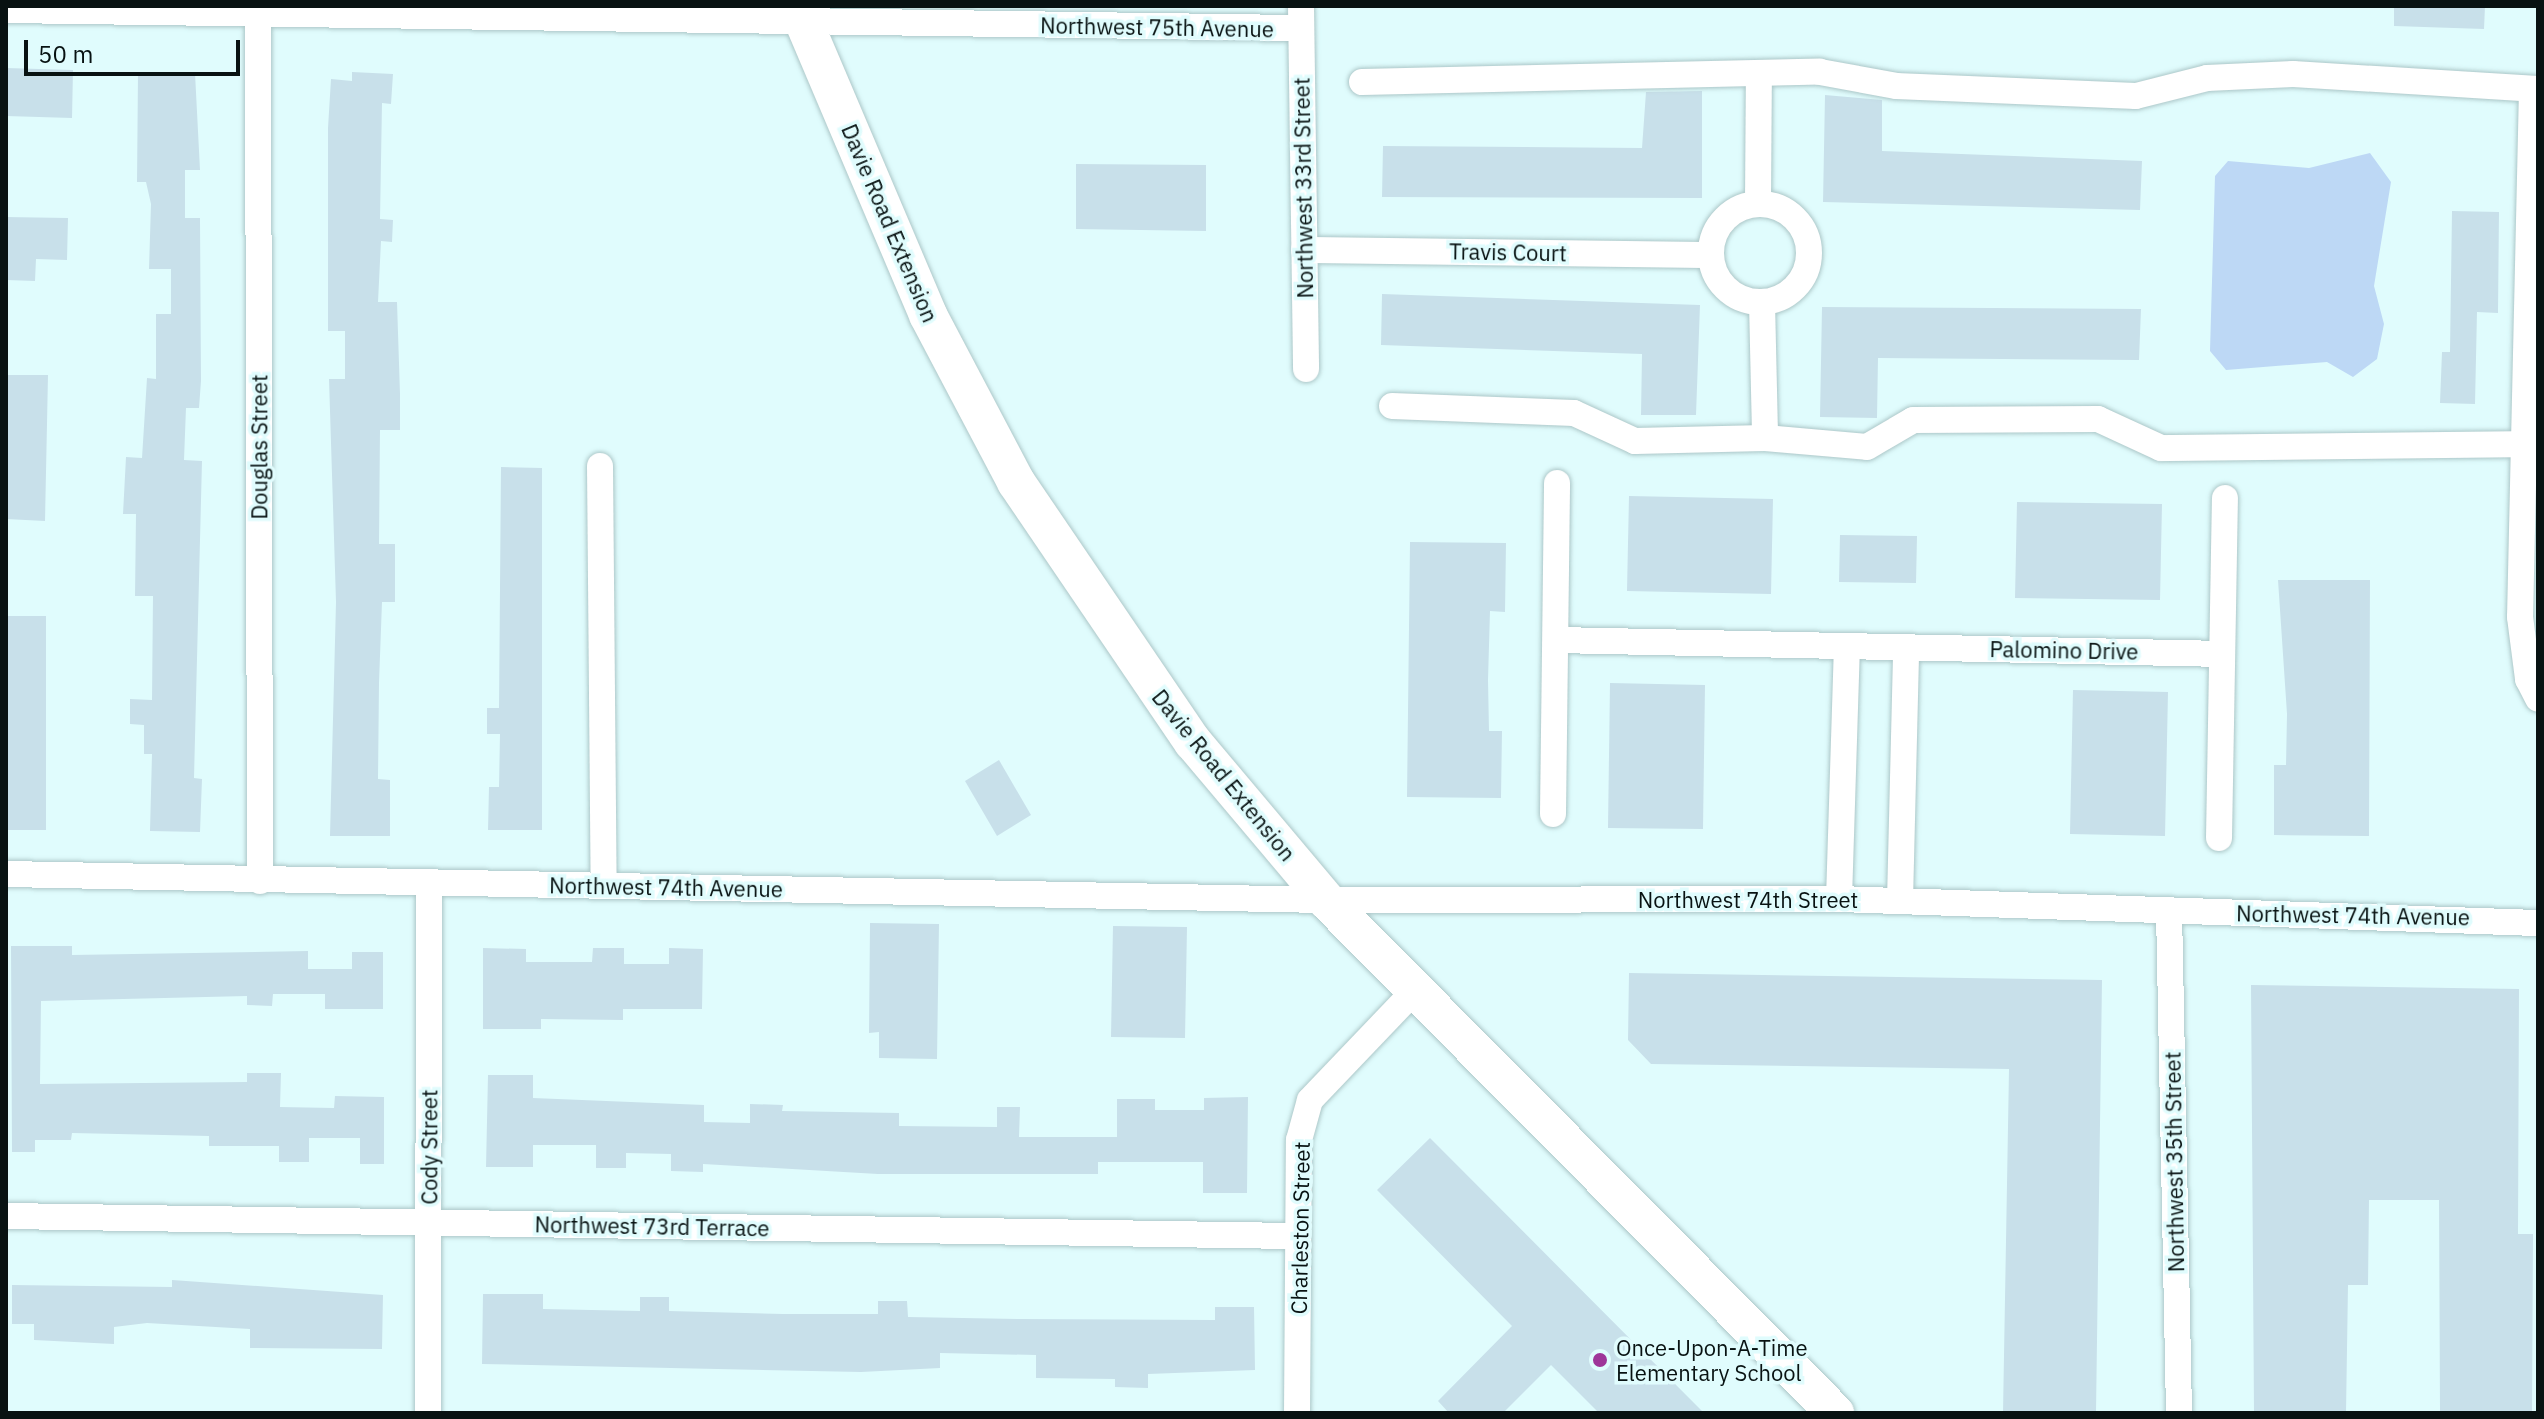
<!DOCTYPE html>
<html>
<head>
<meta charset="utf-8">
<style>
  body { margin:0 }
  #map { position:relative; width:2544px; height:1419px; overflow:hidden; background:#e0fcfd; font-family:"IBM Plex Sans",sans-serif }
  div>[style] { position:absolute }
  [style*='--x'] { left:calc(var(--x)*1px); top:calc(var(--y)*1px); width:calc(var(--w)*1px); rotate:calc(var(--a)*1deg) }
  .water>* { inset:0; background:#bdd8f5 }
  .building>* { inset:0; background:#c8e0ea }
  .roads { filter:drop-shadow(0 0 2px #acc7c8) drop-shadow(0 0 2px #acc7c8) }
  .street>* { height:26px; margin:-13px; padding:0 13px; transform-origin:13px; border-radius:13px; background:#fff }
  .street>.ring { margin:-13px; padding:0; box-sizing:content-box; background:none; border:26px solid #fff; border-radius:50% }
  .secondary>* { height:38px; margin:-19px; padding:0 19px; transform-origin:19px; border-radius:19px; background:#fff }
  .dots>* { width:22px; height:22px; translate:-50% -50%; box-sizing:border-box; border:4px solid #e0fcfd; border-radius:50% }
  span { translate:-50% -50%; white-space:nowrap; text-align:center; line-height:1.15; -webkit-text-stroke:7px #e0fcfd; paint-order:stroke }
  .street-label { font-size:22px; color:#081212 }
  .poi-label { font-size:22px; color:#081212 }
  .left { translate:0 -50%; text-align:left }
  .frame { position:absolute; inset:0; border:8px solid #081212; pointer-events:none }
  .scale { position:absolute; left:24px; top:40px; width:216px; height:36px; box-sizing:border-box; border:4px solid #081212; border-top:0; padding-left:10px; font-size:24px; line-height:28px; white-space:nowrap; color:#081212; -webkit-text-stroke:6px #e0fcfd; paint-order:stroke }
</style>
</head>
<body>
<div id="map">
  <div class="water">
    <div style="clip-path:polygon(2370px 153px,2391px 182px,2374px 286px,2384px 324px,2377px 359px,2353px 377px,2327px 362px,2226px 370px,2210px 351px,2215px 176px,2228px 161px,2309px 168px)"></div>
  </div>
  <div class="building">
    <div style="clip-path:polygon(2394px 6px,2485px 6px,2484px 29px,2394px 26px)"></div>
    <div style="clip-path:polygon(6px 68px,73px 70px,72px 118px,6px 116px)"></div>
    <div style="clip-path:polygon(352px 72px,393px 74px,391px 104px,382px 103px,380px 219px,393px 220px,392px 242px,381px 241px,378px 302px,397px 302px,400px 394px,400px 430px,380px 430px,379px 544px,395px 544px,395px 602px,382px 602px,379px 683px,378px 779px,390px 780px,390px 836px,330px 836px,336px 602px,329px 379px,345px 379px,345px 331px,328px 331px,328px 128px,331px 79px,352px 81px)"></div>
    <div style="clip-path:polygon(138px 73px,195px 73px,200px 170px,185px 170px,185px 218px,200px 218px,201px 381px,199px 408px,186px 408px,184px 460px,202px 461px,194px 778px,202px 779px,200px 832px,150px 831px,152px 754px,144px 754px,144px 725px,130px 724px,130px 699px,152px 700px,153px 596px,135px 596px,136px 514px,123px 514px,126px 457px,142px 458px,147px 378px,156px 379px,156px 314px,171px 314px,171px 269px,149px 269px,151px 204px,146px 182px,137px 182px)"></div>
    <div style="clip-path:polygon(1702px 91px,1702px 198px,1382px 197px,1383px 146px,1642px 148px,1646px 92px)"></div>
    <div style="clip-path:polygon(1825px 95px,1882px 100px,1882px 151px,2142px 161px,2140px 210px,1823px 202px)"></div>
    <div style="clip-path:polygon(1076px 164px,1206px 165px,1206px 231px,1076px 229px)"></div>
    <div style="clip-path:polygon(2452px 211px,2499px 212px,2498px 313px,2477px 312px,2475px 404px,2440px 403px,2442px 352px,2450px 352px)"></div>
    <div style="clip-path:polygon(6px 217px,68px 218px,67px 260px,36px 259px,35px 281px,6px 280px)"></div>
    <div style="clip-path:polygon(1382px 294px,1700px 305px,1696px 415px,1641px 415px,1642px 354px,1381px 345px)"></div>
    <div style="clip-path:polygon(1822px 307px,2141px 309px,2139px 360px,1878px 358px,1877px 418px,1820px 417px)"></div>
    <div style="clip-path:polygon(6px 375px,48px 375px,45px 521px,6px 519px)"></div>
    <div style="clip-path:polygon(501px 467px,542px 468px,542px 830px,488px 830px,489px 787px,499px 787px,500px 734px,487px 734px,487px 708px,499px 708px)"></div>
    <div style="clip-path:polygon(1629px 496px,1773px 499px,1771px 594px,1627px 591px)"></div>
    <div style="clip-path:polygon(2017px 502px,2162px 504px,2160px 600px,2015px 598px)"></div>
    <div style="clip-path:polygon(1840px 535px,1917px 536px,1916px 583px,1839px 582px)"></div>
    <div style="clip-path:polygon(1410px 542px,1506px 543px,1505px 612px,1490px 611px,1488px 680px,1489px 731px,1502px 731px,1501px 798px,1407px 797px)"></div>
    <div style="clip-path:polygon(2278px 580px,2370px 580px,2369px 836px,2274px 835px,2274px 765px,2286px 765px,2287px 714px)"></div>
    <div style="clip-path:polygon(6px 616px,46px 616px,46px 830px,6px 830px)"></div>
    <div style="clip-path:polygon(1610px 683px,1705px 685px,1703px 829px,1608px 828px)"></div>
    <div style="clip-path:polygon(2073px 690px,2168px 692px,2165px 836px,2070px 834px)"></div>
    <div style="clip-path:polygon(999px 760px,1031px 815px,997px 836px,965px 781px)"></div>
    <div style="clip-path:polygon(870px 923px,939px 924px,937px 1059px,879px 1058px,879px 1032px,869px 1033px)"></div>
    <div style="clip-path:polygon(1113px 926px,1187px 927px,1185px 1038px,1111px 1037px)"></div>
    <div style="clip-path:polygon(11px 946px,72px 946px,72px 955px,308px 951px,308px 969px,352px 969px,352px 952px,383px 952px,383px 1009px,325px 1009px,325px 994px,273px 994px,272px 1006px,247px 1005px,247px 996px,41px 1001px,40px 1084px,247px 1082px,247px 1073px,281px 1073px,280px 1107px,334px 1108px,335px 1096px,384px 1097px,384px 1164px,360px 1164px,360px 1138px,309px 1138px,309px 1162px,279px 1162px,279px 1146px,209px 1146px,209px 1136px,72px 1133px,71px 1140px,35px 1140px,35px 1152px,12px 1152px)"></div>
    <div style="clip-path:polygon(483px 948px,526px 949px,526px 962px,592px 962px,593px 948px,624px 948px,624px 964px,669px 964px,669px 948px,703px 949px,702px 1009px,623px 1009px,623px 1020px,541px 1019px,541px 1029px,483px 1029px)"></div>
    <div style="clip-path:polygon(1629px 973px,2102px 980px,2096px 1413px,2003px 1413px,2009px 1069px,1651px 1064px,1628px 1040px)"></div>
    <div style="clip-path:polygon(2251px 985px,2519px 989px,2518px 1234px,2533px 1234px,2532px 1413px,2440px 1413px,2439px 1200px,2369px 1200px,2368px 1285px,2348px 1285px,2346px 1413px,2254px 1413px)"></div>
    <div style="clip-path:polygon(488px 1075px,533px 1075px,533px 1098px,704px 1105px,704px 1122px,750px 1123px,750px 1104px,783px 1105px,782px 1111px,899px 1113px,899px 1126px,997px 1127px,997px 1107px,1020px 1107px,1019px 1137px,1117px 1137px,1117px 1099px,1155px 1099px,1155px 1110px,1204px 1110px,1204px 1098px,1248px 1097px,1247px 1193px,1203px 1193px,1203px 1162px,1098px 1162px,1098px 1174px,878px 1174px,703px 1164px,703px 1172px,671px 1171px,671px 1154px,626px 1153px,626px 1168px,596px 1168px,596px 1145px,533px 1145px,533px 1167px,486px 1167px)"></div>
    <div style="clip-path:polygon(1430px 1138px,1704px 1413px,1599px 1413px,1551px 1365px,1503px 1413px,1449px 1413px,1438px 1401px,1512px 1326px,1377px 1190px)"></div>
    <div style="clip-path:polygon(172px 1280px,383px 1295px,382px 1349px,250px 1348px,250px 1329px,147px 1323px,114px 1327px,114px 1344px,34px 1340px,34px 1324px,12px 1324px,12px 1285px,172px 1287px)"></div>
    <div style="clip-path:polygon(483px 1294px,543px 1294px,543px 1309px,640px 1311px,640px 1297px,669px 1297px,669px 1311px,783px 1314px,878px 1314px,878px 1301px,907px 1301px,908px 1317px,1020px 1319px,1215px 1320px,1215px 1307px,1254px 1307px,1255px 1370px,1148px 1374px,1148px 1388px,1115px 1387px,1115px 1379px,1036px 1378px,1036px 1355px,940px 1353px,940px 1368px,861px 1372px,482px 1364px)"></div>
  </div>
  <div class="roads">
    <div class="street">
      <div style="--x:1301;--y:6;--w:363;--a:89.2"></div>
      <div style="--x:6;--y:10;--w:1295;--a:0.8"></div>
      <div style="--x:258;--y:12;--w:869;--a:89.87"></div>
      <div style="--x:1362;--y:82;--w:458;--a:-1.3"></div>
      <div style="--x:1820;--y:72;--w:77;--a:10.4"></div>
      <div style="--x:1896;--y:86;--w:240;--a:2.4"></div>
      <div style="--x:2136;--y:96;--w:73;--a:-14.2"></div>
      <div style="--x:2207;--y:78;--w:86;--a:-2.7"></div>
      <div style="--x:2293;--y:74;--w:245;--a:3.5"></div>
      <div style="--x:2532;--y:89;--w:528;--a:91.3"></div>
      <div style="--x:2520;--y:617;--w:63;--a:82.6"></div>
      <div style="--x:2528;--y:679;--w:22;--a:63"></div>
      <div style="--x:1758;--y:203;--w:129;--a:-89.6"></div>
      <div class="ring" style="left:1711px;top:204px;width:72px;height:72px"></div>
      <div style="--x:1304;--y:250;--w:407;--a:0.7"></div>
      <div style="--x:1762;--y:302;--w:136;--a:88.7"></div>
      <div style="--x:1392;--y:406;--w:182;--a:2.2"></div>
      <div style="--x:1574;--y:413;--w:67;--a:24.7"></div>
      <div style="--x:1635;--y:441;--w:130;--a:-1.3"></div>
      <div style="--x:1765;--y:438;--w:102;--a:5"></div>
      <div style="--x:1867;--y:447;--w:53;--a:-30.4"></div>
      <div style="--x:1913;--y:420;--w:185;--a:-0.3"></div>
      <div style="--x:2098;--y:419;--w:69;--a:24.7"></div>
      <div style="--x:2161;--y:448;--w:363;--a:-0.6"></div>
      <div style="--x:600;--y:466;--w:420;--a:89.5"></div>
      <div style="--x:1556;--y:640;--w:666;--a:1.2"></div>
      <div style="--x:1553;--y:814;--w:331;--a:-89.3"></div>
      <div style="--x:2219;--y:838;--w:340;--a:-89"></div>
      <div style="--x:6;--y:874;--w:1320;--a:1.13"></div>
      <div style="--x:1326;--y:900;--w:513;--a:-0.11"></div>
      <div style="--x:1839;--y:899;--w:699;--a:1.97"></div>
      <div style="--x:1839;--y:899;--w:253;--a:-88.2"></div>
      <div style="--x:1900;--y:901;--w:254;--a:-88.6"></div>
      <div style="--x:2169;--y:910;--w:503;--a:88.86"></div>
      <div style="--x:6;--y:1216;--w:1292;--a:0.89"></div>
      <div style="--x:428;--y:1413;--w:531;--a:-89.89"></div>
      <div style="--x:1297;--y:1413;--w:273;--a:-89.6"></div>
      <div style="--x:1299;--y:1140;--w:41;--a:-74.6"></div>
      <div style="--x:1310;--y:1100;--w:152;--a:-46.3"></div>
    </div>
    <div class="secondary">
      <div style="--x:797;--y:6;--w:336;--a:67"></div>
      <div style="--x:928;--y:315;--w:189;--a:62.2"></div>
      <div style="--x:1016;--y:482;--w:315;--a:55.8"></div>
      <div style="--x:1193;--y:742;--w:207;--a:49.9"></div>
      <div style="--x:1326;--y:900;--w:723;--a:45.22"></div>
    </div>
  </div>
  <div class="dots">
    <div style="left:1600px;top:1360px;background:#9e3699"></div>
  </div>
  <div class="street-label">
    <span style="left:1157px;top:27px;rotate:1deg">Northwest 75th Avenue</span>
    <span style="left:1303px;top:188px;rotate:-91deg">Northwest 33rd Street</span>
    <span style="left:890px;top:223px;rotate:67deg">Davie Road Extension</span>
    <span style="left:1508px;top:252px;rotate:1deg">Travis Court</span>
    <span style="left:259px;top:447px;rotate:-90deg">Douglas Street</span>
    <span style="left:2064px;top:650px;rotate:1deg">Palomino Drive</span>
    <span style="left:1224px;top:775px;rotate:51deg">Davie Road Extension</span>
    <span style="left:666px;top:887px;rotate:1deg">Northwest 74th Avenue</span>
    <span style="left:1748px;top:900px">Northwest 74th Street</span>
    <span style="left:2353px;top:915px;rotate:1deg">Northwest 74th Avenue</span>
    <span style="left:429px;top:1147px;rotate:-90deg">Cody Street</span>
    <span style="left:2174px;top:1162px;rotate:-91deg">Northwest 35th Street</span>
    <span style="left:652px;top:1226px;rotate:1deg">Northwest 73rd Terrace</span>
    <span style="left:1300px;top:1228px;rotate:-89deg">Charleston Street</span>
  </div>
  <div class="poi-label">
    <span class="left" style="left:1616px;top:1360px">Once-Upon-A-Time<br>Elementary School</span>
  </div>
  <div class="frame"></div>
  <div class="scale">50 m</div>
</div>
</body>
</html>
